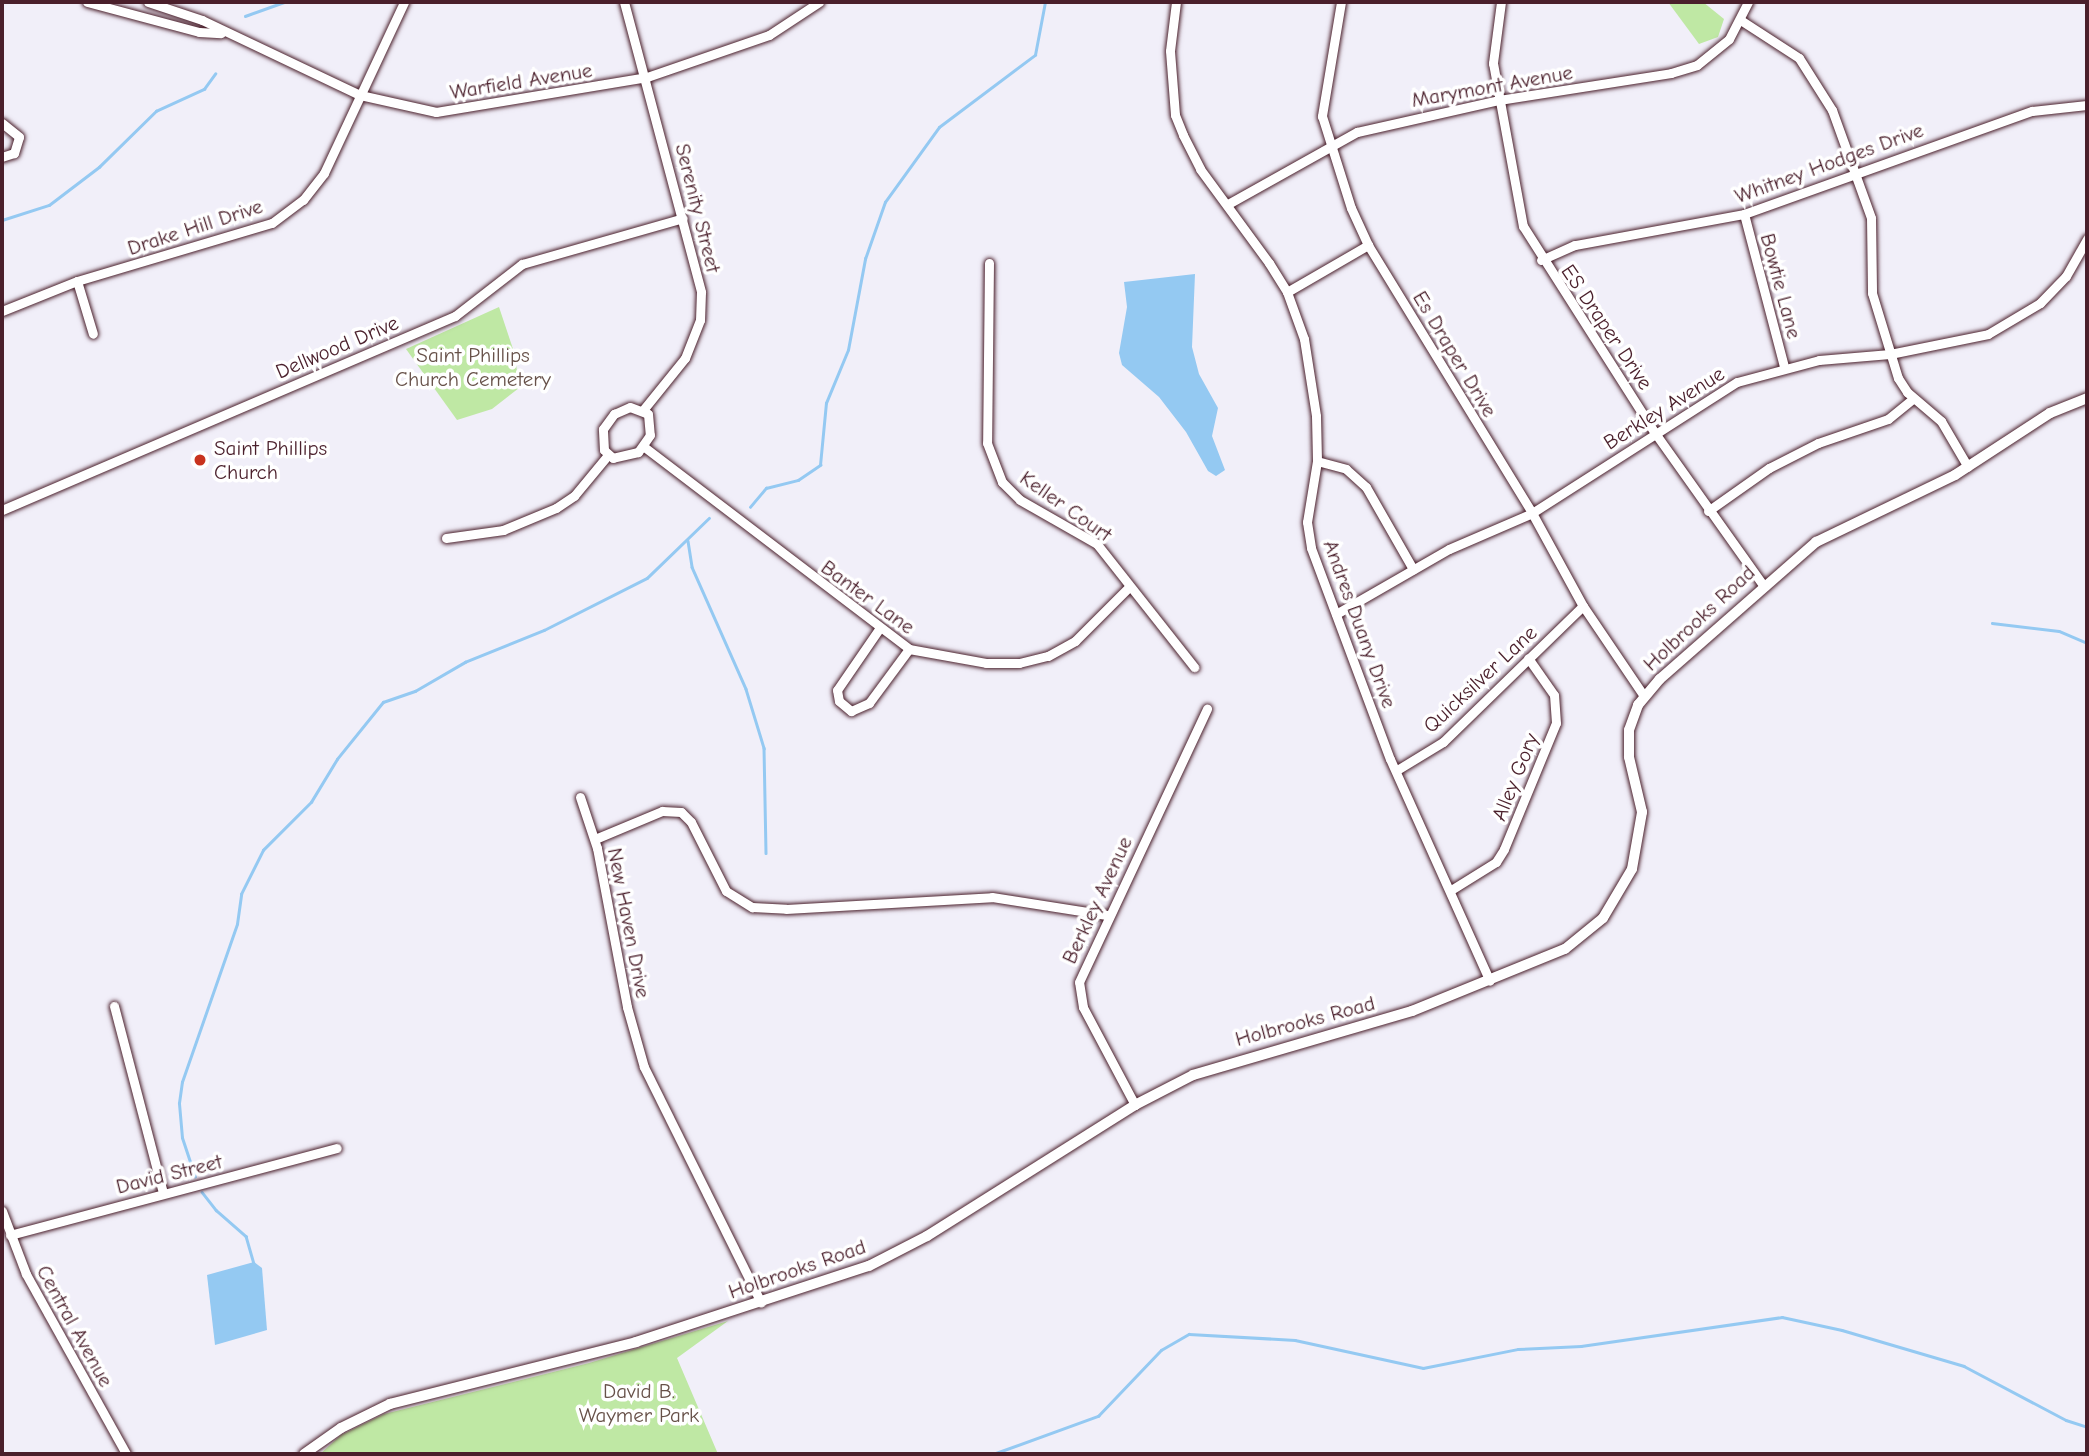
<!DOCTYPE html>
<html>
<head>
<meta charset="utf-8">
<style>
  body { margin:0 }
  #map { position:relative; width:2089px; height:1456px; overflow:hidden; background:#f1eff9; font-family:"Comic Neue",sans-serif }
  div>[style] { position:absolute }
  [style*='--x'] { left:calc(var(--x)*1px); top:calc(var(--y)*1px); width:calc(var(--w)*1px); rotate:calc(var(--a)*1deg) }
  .green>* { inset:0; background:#bfe8a4 }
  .water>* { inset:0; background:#94c9f2 }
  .stream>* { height:2.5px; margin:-1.25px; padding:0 1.25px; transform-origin:1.25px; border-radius:1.25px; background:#94c9f2 }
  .roads { filter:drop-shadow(0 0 2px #4a1f2b) drop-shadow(0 0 2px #4a1f2b) }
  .minor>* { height:9px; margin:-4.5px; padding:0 4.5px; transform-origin:4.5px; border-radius:4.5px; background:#fff }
  .tertiary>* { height:10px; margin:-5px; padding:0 5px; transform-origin:5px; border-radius:5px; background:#fff }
  .dots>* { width:19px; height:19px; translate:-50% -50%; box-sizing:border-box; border:4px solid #fff; border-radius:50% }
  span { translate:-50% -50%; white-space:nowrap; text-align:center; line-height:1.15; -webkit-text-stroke:7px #fff; paint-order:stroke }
  .street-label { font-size:21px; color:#4a1f2b }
  .park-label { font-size:21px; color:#675149 }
  .poi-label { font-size:21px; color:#4a1f2b }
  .left { translate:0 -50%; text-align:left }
  .frame { position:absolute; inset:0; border:4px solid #4a1f2b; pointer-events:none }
</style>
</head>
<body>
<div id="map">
  <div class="green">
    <div style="clip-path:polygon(1668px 2px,1703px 2px,1724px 19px,1718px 37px,1699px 44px)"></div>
    <div style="clip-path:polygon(499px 307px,515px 355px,519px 388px,492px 409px,457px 420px,406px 349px)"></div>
    <div style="clip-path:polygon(728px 1321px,677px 1358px,718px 1454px,320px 1454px,341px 1435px,384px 1414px,589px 1363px)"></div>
  </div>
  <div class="water">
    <div style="clip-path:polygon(1195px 274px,1192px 347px,1199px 374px,1218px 408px,1212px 436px,1225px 470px,1216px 476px,1208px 471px,1186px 432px,1159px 397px,1122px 365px,1119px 353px,1127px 307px,1124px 282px)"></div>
    <div style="clip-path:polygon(254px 1262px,262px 1268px,267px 1330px,215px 1345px,207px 1275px)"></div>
  </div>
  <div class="stream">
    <div style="--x:245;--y:16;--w:41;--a:-19.7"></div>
    <div style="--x:2;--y:220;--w:49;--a:-17.7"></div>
    <div style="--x:49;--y:205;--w:63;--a:-37.2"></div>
    <div style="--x:99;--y:167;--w:80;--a:-44.5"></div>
    <div style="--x:156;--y:111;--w:53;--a:-24.6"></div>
    <div style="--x:204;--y:89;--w:19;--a:-54"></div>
    <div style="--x:750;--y:507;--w:25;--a:-50"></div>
    <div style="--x:766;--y:488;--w:33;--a:-14"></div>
    <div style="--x:798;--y:480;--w:27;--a:-34"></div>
    <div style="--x:820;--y:465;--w:62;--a:-84.5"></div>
    <div style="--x:826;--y:403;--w:57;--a:-67.5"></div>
    <div style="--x:848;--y:350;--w:93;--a:-79.4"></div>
    <div style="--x:865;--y:259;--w:60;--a:-70.7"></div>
    <div style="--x:885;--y:202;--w:92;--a:-54.2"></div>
    <div style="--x:939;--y:127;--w:120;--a:-36.9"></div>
    <div style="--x:1035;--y:55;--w:54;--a:-79.3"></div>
    <div style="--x:688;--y:541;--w:26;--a:81"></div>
    <div style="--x:692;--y:567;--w:133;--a:66.1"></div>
    <div style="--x:746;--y:689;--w:62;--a:73"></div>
    <div style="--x:764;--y:748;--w:105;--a:88.9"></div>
    <div style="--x:1992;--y:623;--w:67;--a:6.8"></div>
    <div style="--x:2059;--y:631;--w:30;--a:23"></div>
    <div style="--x:195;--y:1177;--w:41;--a:-108.4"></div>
    <div style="--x:182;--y:1138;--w:35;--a:-95"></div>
    <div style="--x:179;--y:1103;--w:21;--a:-82"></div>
    <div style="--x:182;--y:1082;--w:167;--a:-70.8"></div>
    <div style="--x:237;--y:924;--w:30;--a:-82"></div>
    <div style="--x:241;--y:894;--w:49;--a:-63.4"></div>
    <div style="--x:263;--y:850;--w:68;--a:-45"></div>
    <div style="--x:311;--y:802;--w:50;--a:-58.8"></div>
    <div style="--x:337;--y:759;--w:73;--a:-51.1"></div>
    <div style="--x:383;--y:702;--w:34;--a:-19"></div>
    <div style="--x:415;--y:691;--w:58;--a:-30.1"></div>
    <div style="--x:465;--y:662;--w:85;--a:-22.1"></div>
    <div style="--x:544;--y:630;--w:115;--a:-26.8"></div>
    <div style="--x:647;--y:578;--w:86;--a:-44.1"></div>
    <div style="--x:202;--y:1192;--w:23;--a:52"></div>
    <div style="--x:216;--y:1210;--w:40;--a:41"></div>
    <div style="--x:246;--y:1236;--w:29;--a:74"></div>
    <div style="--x:993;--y:1454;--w:112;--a:-19.9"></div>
    <div style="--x:1098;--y:1416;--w:91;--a:-46.3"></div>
    <div style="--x:1161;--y:1350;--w:32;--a:-30"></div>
    <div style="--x:1189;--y:1334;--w:106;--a:3.2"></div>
    <div style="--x:1295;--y:1340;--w:131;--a:12.3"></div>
    <div style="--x:1423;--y:1368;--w:97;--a:-11.3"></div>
    <div style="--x:1518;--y:1349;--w:63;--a:-2.7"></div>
    <div style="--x:1581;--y:1346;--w:203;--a:-8.2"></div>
    <div style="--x:1782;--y:1317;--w:61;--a:12.2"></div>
    <div style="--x:1842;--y:1330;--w:127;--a:16.4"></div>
    <div style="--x:1964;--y:1366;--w:115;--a:27.9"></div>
    <div style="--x:2066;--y:1420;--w:22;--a:18"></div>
  </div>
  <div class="roads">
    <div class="minor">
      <div style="--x:87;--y:2;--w:116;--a:15"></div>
      <div style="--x:199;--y:32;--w:22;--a:3"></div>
      <div style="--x:148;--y:2;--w:57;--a:18.4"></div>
      <div style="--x:202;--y:20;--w:175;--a:25.4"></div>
      <div style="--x:360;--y:95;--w:78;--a:12.6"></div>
      <div style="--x:436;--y:112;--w:214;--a:-9.4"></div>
      <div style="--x:647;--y:77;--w:129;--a:-19"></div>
      <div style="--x:769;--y:35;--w:60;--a:-33.4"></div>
      <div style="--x:624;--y:2;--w:300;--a:75.1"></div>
      <div style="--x:701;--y:292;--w:28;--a:92"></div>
      <div style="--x:700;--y:320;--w:41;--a:111.5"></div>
      <div style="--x:685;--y:358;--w:67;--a:128.9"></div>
      <div style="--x:1176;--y:2;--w:49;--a:97"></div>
      <div style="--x:1170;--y:51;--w:64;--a:85.5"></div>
      <div style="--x:1175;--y:115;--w:22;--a:68"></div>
      <div style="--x:1183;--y:135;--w:38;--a:63"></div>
      <div style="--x:1200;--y:169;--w:117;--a:53.7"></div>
      <div style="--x:1269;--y:263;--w:34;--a:58"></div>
      <div style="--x:1287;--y:292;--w:50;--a:70.1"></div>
      <div style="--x:1304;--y:339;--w:78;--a:81.1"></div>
      <div style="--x:1316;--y:416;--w:45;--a:88.7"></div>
      <div style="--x:1317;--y:461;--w:62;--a:99.3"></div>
      <div style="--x:1307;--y:522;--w:26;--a:81"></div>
      <div style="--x:1311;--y:548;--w:225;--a:69.5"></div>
      <div style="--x:1390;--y:759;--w:243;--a:65.8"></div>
      <div style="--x:1341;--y:2;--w:116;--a:99.5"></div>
      <div style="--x:1322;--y:116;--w:96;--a:72.5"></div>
      <div style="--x:1351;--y:208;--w:41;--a:65.3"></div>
      <div style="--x:1368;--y:245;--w:314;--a:58.5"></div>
      <div style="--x:1532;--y:513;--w:106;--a:61.3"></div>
      <div style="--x:1583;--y:606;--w:109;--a:55.9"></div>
      <div style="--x:1501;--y:2;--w:62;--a:97.5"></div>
      <div style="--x:1493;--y:63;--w:166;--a:79.6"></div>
      <div style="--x:1523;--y:226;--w:246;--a:57.5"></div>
      <div style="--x:1655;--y:433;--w:186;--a:54.6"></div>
      <div style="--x:1742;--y:21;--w:68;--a:33"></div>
      <div style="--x:1799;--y:58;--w:62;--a:57.6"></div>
      <div style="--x:1832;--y:110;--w:115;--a:70.1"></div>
      <div style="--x:1871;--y:218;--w:75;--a:89.2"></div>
      <div style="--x:1872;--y:293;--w:89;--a:73"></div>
      <div style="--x:1898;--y:378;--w:17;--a:57"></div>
      <div style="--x:1907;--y:392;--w:45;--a:40.5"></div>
      <div style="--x:1941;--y:421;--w:53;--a:59.6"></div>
      <div style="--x:2;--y:123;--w:22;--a:39"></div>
      <div style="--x:19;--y:137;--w:17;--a:107"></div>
      <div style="--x:14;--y:153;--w:13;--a:162"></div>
      <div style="--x:1228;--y:204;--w:148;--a:-29.2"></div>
      <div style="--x:1357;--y:132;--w:146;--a:-12.7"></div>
      <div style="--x:1499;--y:100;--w:174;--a:-8.9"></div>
      <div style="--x:1671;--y:73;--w:27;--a:-17"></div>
      <div style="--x:1697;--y:65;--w:41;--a:-39.1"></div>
      <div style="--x:1729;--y:39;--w:42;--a:-62.8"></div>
      <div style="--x:1744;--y:214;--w:158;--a:75.3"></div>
      <div style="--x:1541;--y:260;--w:37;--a:-24"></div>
      <div style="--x:1575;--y:245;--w:172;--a:-10.4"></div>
      <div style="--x:1744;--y:214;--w:306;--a:-19.7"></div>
      <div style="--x:2032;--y:111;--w:55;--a:-6.2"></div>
      <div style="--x:989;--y:263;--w:180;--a:90.6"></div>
      <div style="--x:987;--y:443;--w:42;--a:69"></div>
      <div style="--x:1002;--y:482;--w:25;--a:45"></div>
      <div style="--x:1020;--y:500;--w:89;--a:29.7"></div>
      <div style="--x:1097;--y:544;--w:157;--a:51.7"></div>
      <div style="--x:77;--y:281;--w:55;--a:73.2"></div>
      <div style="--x:1287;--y:292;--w:94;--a:-30.1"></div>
      <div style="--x:2;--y:311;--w:81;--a:-21.8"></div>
      <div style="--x:77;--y:281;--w:203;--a:-16.6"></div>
      <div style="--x:272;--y:223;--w:39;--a:-37"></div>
      <div style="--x:303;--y:200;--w:34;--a:-52"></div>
      <div style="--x:324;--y:173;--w:189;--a:-64.9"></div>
      <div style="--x:630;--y:407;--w:19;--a:21"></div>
      <div style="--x:648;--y:414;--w:21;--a:85"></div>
      <div style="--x:650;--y:435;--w:21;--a:125"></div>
      <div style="--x:638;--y:452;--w:26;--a:167"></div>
      <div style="--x:613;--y:458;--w:12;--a:-138"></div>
      <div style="--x:604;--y:450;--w:21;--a:-93"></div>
      <div style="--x:603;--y:429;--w:19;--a:-54"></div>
      <div style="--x:614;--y:414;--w:17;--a:-24"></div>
      <div style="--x:643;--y:446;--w:335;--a:37.3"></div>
      <div style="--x:909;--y:649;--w:78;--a:10.3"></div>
      <div style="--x:986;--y:663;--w:33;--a:0"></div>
      <div style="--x:1019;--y:663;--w:30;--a:-14"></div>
      <div style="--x:1048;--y:656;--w:31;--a:-29"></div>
      <div style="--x:1075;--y:641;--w:76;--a:-45"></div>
      <div style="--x:1317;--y:461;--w:30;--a:15"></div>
      <div style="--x:1346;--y:469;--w:27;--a:42"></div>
      <div style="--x:1366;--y:487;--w:95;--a:60.2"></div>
      <div style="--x:2;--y:510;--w:493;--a:-23.2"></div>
      <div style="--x:455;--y:316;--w:85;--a:-37.8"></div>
      <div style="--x:522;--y:264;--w:167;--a:-15.9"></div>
      <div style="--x:1708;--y:511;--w:75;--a:-35.2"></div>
      <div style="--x:1769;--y:468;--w:55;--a:-27"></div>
      <div style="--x:1818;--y:443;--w:74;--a:-18.9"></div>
      <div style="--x:1888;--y:419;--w:32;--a:-39"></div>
      <div style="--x:446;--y:538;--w:58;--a:-8"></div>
      <div style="--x:503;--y:530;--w:57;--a:-22.5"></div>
      <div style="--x:556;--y:508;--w:22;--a:-34"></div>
      <div style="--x:574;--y:496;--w:53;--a:-50.3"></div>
      <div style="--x:1336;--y:614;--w:130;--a:-29.9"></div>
      <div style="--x:1449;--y:549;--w:90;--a:-23.4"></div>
      <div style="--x:1532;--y:513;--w:243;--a:-32.6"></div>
      <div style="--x:1737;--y:382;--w:85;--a:-15"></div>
      <div style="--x:1819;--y:360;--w:71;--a:-4.8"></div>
      <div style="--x:1890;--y:354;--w:100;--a:-11.5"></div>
      <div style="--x:1988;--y:334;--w:61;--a:-30.8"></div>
      <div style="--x:2040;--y:303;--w:37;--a:-46"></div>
      <div style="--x:2066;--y:276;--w:43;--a:-60.4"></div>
      <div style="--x:879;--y:629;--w:74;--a:124.5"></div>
      <div style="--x:837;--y:690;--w:11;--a:80"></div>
      <div style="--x:839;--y:701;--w:16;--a:40"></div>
      <div style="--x:851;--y:711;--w:20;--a:-24"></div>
      <div style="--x:869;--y:703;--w:67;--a:-53.5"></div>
      <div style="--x:1397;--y:770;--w:54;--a:-31.3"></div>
      <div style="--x:1443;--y:742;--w:195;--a:-44.2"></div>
      <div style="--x:580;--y:797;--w:54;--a:71.6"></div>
      <div style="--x:597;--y:848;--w:162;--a:79.3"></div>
      <div style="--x:627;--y:1007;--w:62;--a:74.2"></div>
      <div style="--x:644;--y:1067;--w:263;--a:63.6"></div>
      <div style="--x:595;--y:839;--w:73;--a:-22.7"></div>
      <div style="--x:662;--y:811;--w:19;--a:3"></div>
      <div style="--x:681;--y:812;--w:14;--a:45"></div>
      <div style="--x:691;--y:822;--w:77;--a:63.1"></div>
      <div style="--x:726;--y:891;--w:31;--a:32"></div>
      <div style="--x:752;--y:907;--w:34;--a:3"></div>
      <div style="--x:786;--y:909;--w:206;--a:-3.3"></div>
      <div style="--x:992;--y:897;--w:116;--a:8.9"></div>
      <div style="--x:1451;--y:890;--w:53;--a:-31.9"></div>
      <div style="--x:1496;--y:862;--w:15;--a:-58"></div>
      <div style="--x:1504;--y:849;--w:136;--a:-67.6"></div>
      <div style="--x:1556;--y:723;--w:28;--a:-94"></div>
      <div style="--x:1554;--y:695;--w:45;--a:-125.1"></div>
      <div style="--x:114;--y:1006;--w:193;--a:75.3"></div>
      <div style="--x:1135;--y:1105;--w:111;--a:-118"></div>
      <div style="--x:1083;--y:1007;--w:25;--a:-99"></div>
      <div style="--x:1079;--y:982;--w:302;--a:-64.9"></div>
      <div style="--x:2;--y:1211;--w:67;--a:69.1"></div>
      <div style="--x:26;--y:1274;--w:206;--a:60.9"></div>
      <div style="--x:10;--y:1235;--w:338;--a:-14.9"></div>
    </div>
    <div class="tertiary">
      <div style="--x:304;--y:1454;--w:45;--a:-35.1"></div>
      <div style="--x:341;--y:1428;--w:55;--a:-26.1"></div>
      <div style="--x:390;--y:1404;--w:254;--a:-14.1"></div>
      <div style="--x:636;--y:1342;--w:245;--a:-18.1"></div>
      <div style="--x:869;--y:1266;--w:65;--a:-27.3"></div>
      <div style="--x:927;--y:1236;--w:246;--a:-32.2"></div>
      <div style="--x:1135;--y:1105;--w:65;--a:-27.3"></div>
      <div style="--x:1193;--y:1075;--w:228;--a:-16.3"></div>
      <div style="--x:1412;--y:1011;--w:165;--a:-22.1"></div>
      <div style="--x:1565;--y:949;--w:49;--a:-39.2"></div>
      <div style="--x:1603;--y:918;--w:57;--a:-59.4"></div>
      <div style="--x:1632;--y:869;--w:58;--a:-80"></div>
      <div style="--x:1642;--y:812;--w:57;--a:-103.3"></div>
      <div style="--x:1629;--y:757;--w:27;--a:-90"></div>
      <div style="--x:1629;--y:730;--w:27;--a:-70"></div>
      <div style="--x:1638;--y:705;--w:34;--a:-50"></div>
      <div style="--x:1660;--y:679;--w:208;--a:-41.3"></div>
      <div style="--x:1816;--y:542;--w:154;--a:-25.7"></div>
      <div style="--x:1955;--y:475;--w:113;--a:-33.1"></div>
      <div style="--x:2050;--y:413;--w:40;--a:-22"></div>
    </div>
  </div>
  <div class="dots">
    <div style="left:200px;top:460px;background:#c8321e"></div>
  </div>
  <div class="street-label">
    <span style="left:521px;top:81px;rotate:-9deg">Warfield Avenue</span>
    <span style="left:1492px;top:86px;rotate:-10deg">Marymont Avenue</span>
    <span style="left:1829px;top:163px;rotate:-20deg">Whitney Hodges Drive</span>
    <span style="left:698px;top:208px;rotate:76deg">Serenity Street</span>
    <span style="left:195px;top:227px;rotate:-18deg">Drake Hill Drive</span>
    <span style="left:1781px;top:286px;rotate:75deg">Bowtie Lane</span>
    <span style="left:1607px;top:327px;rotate:56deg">ES Draper Drive</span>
    <span style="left:337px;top:347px;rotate:-23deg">Dellwood Drive</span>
    <span style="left:1455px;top:354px;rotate:59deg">Es Draper Drive</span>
    <span style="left:1664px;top:408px;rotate:-32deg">Berkley Avenue</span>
    <span style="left:1066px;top:506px;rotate:35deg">Keller Court</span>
    <span style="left:868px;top:597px;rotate:36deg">Banter Lane</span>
    <span style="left:1699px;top:618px;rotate:-43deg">Holbrooks Road</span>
    <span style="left:1360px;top:624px;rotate:70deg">Andres Duany Drive</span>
    <span style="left:1480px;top:679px;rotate:-43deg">Quicksilver Lane</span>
    <span style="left:1515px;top:777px;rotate:-68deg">Alley Gory</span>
    <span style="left:1097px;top:900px;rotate:-65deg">Berkley Avenue</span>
    <span style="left:629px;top:923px;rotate:79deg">New Haven Drive</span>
    <span style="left:1305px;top:1021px;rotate:-15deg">Holbrooks Road</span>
    <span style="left:169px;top:1174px;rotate:-14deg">David Street</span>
    <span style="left:797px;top:1269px;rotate:-19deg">Holbrooks Road</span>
    <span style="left:75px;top:1326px;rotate:61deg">Central Avenue</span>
  </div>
  <div class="park-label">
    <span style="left:473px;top:367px">Saint Phillips<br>Church Cemetery</span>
    <span style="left:639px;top:1403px">David B.<br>Waymer Park</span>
  </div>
  <div class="poi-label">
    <span class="left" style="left:214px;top:460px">Saint Phillips<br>Church</span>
  </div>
  <div class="frame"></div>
</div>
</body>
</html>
